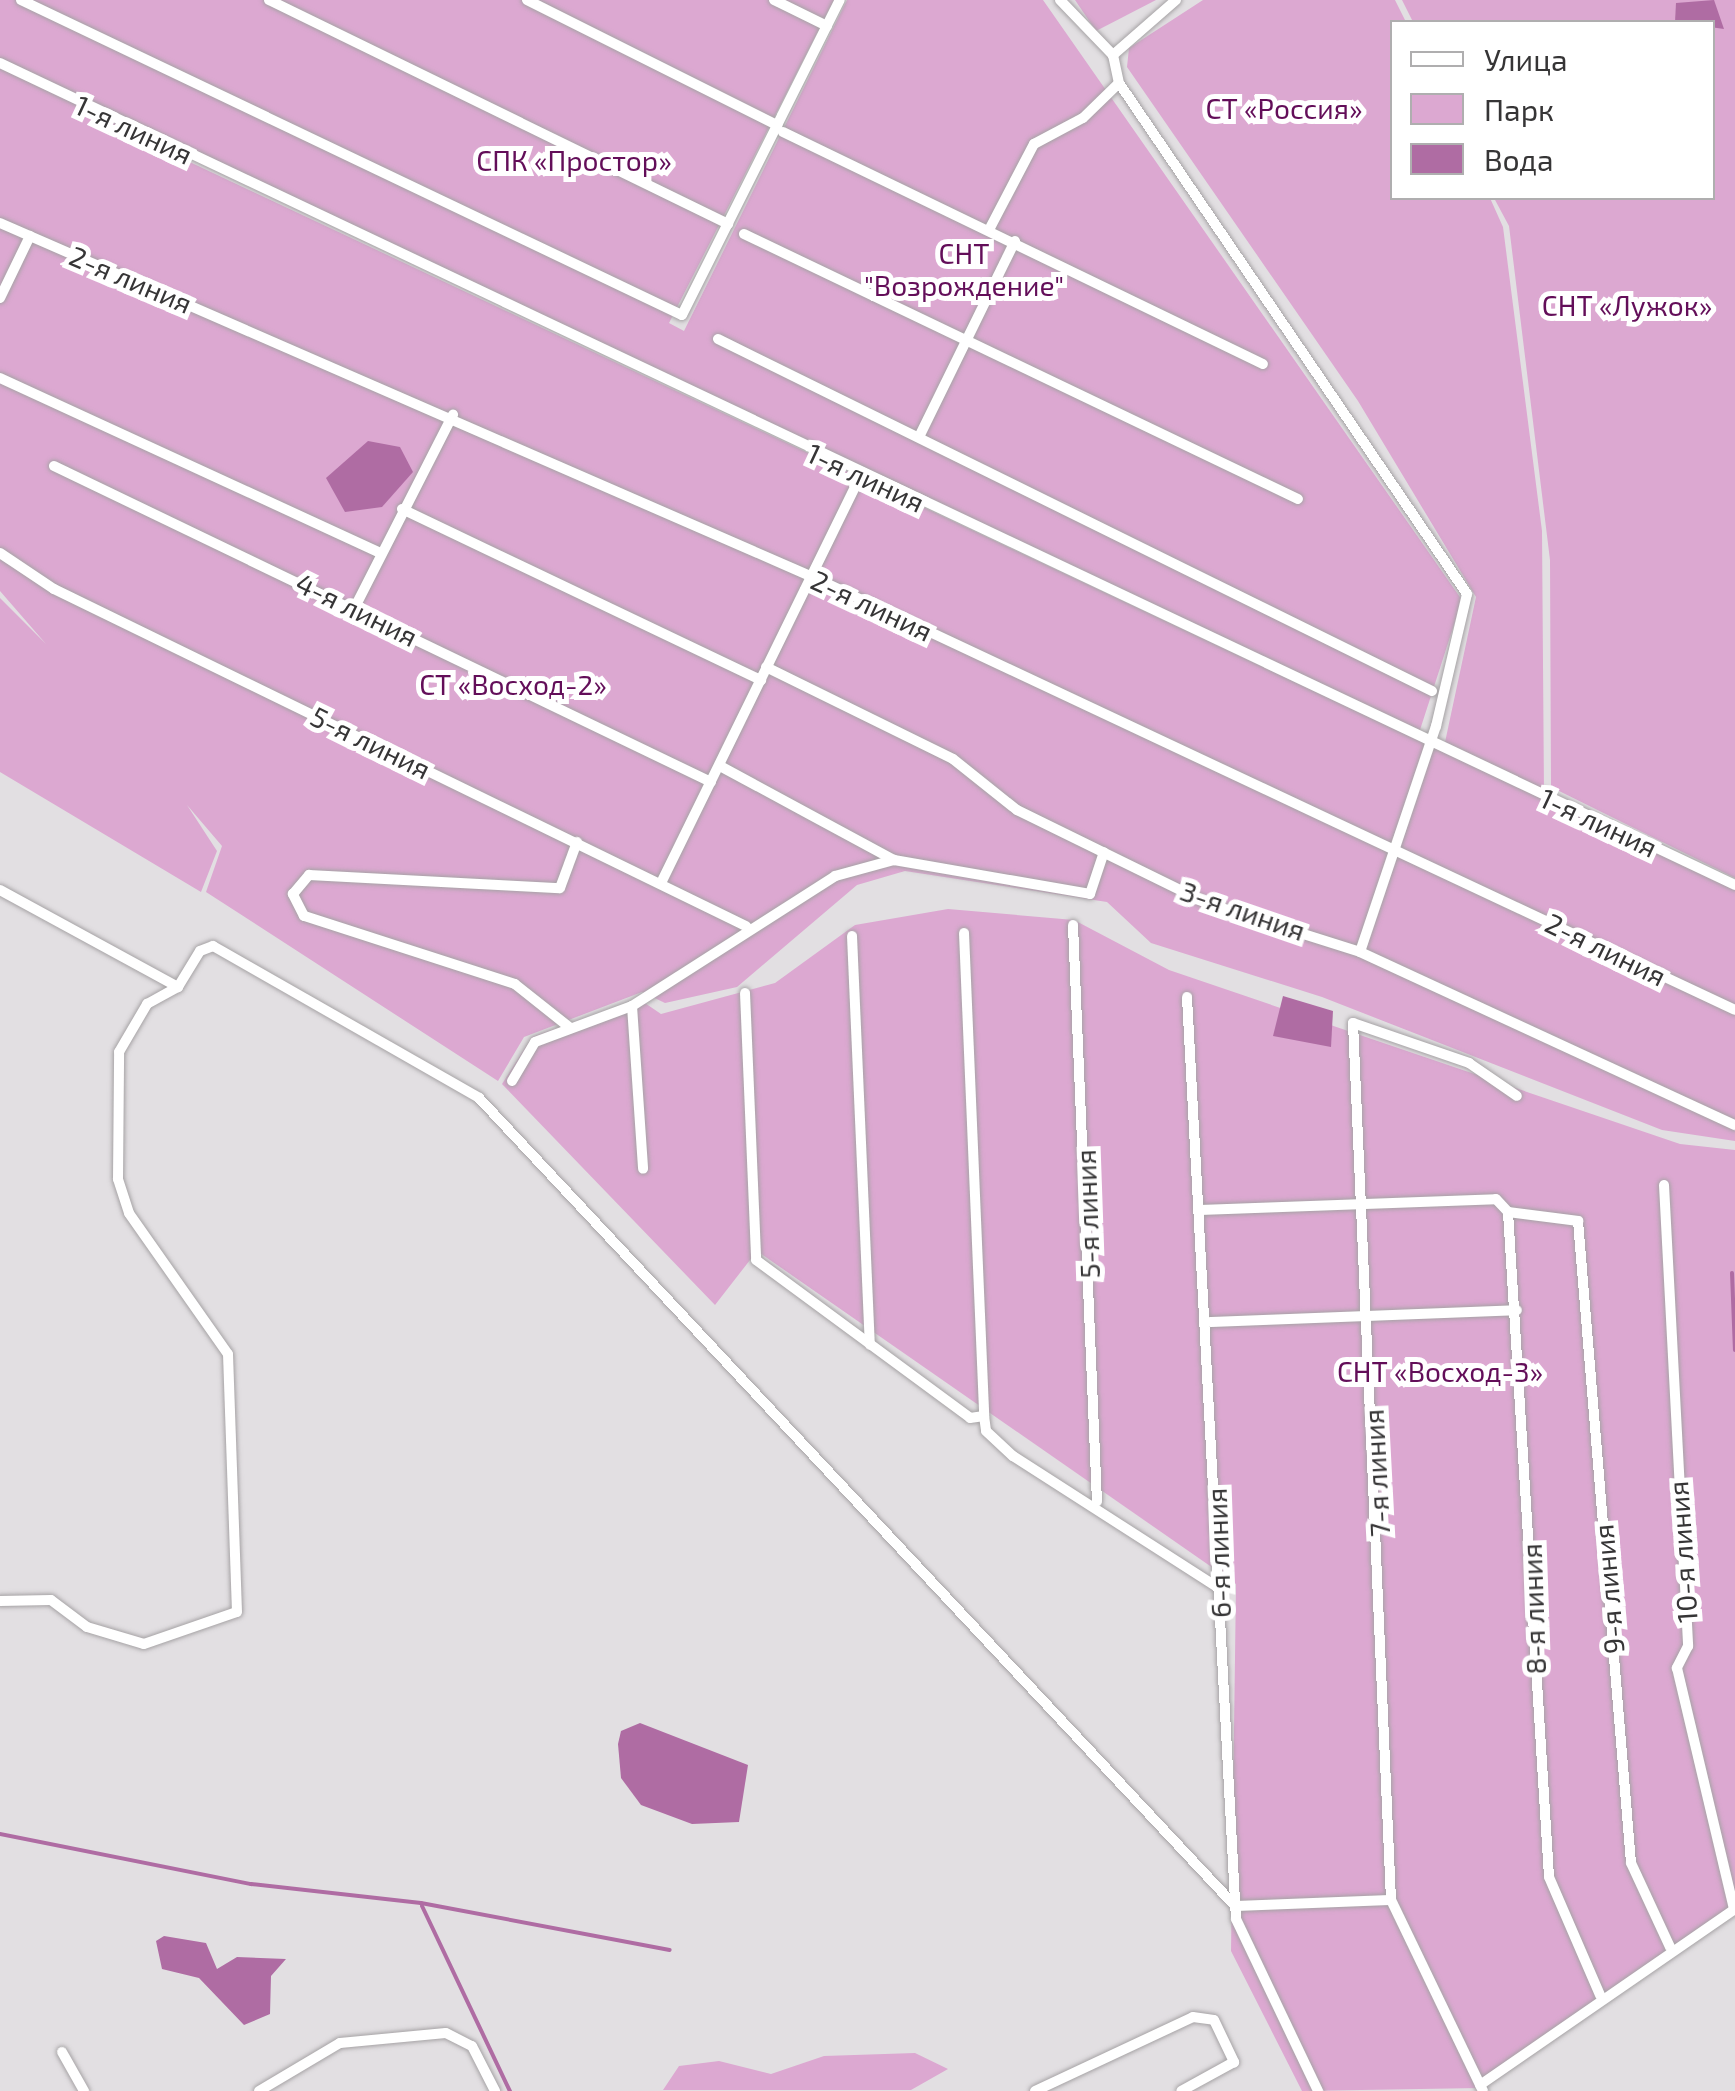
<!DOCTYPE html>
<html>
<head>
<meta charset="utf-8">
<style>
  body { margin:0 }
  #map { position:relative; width:1735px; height:2091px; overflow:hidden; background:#e2dfe2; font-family:"Exo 2",sans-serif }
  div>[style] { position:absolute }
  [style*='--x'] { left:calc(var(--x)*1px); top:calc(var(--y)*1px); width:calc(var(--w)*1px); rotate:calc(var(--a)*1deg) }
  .green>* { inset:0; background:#dca8d1 }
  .water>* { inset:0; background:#af6ca3 }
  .stream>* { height:4px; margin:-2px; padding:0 2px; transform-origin:2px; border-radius:2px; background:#af6ca3 }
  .roads { filter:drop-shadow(0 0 2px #a6a3a5) drop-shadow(0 0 2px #a6a3a5) }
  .street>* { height:10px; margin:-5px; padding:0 5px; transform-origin:5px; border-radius:5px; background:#fff }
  span { translate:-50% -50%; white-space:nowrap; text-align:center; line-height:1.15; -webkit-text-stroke:10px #fff; paint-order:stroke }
  .park-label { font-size:28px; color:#630e59 }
  .street-label { font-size:28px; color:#363536 }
  .legend { position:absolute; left:1390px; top:20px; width:325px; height:180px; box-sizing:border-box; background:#fff; border:2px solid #afaeaf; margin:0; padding:12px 18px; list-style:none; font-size:30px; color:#363536 }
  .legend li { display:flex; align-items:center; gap:20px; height:50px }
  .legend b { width:50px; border:2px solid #afaeaf }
</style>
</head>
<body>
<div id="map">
  <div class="green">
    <div style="clip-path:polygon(0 0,834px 0,669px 323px,684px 331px,847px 0,1043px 0,1462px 600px,1419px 733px,180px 150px,177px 156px,1735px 889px,1735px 1141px,1662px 1130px,1322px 997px,1151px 943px,1107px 902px,905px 871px,857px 885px,737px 987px,665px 1003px,642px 992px,524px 1037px,498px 1081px,206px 892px,222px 846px,187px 805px,217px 851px,201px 892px,0 772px,0 598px,46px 644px,0 591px)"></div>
    <div style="clip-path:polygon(1075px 0,1156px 0,1096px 31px)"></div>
    <div style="clip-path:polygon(1203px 0,1395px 0,1406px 22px,1392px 22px,1392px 198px,1490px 198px,1503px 227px,1542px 531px,1544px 793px,1444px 747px,1476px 597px,1358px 401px,1127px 67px,1129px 48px)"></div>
    <div style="clip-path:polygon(1402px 0,1735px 0,1735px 878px,1551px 787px,1550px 560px,1509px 226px,1494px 198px,1712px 198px,1712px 22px,1413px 22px)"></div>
    <div style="clip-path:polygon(948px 909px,1074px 920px,1169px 970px,1680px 1144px,1735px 1150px,1735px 1910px,1479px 2088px,1302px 2091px,1231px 1951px,1236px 1584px,757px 1251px,715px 1305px,502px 1084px,532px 1037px,639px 999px,661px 1014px,775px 983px,855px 925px)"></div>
    <div style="clip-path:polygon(915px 2053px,948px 2069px,911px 2090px,663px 2090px,679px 2066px,719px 2061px,771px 2074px,824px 2056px)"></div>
  </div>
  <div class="water">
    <div style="clip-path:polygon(1714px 0,1724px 29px,1675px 22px,1676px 3px)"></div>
    <div style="clip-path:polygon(368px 441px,400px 447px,413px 472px,382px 507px,345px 512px,326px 478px)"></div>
    <div style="clip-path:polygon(1283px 996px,1333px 1011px,1331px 1047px,1273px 1036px)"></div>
    <div style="clip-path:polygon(640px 1723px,748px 1765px,739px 1822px,692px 1824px,641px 1805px,621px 1778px,618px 1744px,621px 1731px)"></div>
    <div style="clip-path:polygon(164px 1936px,206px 1943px,217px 1969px,237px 1957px,286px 1959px,271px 1976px,270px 2014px,244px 2025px,199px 1978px,162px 1969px,156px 1941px)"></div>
  </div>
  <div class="stream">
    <div style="--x:1732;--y:1273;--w:77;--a:87.8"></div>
    <div style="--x:0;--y:1834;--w:256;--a:11.3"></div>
    <div style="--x:251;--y:1884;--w:171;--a:6.4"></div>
    <div style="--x:421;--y:1903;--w:253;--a:10.7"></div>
    <div style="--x:422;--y:1906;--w:205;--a:64.6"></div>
  </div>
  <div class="roads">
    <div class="street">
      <div style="--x:21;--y:0;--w:732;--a:25.48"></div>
      <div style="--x:682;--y:315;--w:352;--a:-63.4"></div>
      <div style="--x:269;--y:0;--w:511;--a:26.01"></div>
      <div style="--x:527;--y:0;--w:280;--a:26.6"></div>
      <div style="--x:774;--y:0;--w:59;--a:26.1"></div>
      <div style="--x:1060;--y:0;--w:76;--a:46.1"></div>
      <div style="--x:1176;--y:0;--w:84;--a:138.9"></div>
      <div style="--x:1113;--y:55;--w:29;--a:78"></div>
      <div style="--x:1119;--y:83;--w:618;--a:55.74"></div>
      <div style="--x:1467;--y:594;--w:136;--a:103.2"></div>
      <div style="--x:1436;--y:726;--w:238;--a:108.6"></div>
      <div style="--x:0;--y:63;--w:1920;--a:25.35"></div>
      <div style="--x:783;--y:132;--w:533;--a:25.8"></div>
      <div style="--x:0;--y:223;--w:889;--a:23.54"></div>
      <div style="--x:815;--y:578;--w:1016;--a:25.15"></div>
      <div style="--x:990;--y:228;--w:95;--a:-62.4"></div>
      <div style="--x:1034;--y:144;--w:55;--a:-28"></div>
      <div style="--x:1083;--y:118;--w:50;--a:-44.2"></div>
      <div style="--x:744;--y:234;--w:614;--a:25.56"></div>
      <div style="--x:0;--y:298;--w:69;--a:-64.2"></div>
      <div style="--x:718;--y:339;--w:796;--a:26.24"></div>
      <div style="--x:0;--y:378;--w:419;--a:24.7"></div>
      <div style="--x:920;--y:435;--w:216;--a:-63.9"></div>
      <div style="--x:54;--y:466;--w:729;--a:25.69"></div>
      <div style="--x:402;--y:509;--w:398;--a:25.5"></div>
      <div style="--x:0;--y:553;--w:65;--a:33.7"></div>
      <div style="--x:54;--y:589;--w:770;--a:25.97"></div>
      <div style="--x:355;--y:607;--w:216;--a:-63"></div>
      <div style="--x:766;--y:667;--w:208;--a:26.2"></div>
      <div style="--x:953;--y:759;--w:82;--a:38.6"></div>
      <div style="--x:1017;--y:810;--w:214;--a:26.1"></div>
      <div style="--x:1209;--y:904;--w:158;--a:17.6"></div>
      <div style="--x:1360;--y:952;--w:413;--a:24.8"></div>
      <div style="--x:720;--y:766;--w:198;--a:28.4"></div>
      <div style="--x:894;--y:860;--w:199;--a:9.8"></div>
      <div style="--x:1090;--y:894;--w:44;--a:-71.6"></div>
      <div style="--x:661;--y:883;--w:455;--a:-63.9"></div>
      <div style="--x:0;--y:890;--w:203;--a:28.6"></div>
      <div style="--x:1073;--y:925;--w:577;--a:87.62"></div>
      <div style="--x:964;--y:933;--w:483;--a:87.6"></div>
      <div style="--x:852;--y:936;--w:409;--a:87.5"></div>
      <div style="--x:745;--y:993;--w:267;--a:87.6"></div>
      <div style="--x:756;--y:1260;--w:266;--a:36.4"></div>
      <div style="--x:970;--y:1418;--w:14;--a:-8"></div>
      <div style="--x:984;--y:1416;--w:15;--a:82"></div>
      <div style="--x:986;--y:1431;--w:37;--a:43"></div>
      <div style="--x:1013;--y:1456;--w:245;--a:32.7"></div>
      <div style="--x:1187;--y:997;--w:923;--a:86.96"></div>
      <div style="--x:1236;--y:1919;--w:191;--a:64.5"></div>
      <div style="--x:632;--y:1006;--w:241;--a:-32.6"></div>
      <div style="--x:835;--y:876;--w:61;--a:-15.2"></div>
      <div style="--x:569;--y:1027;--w:69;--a:-141.5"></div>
      <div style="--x:515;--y:984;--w:222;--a:-162.1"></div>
      <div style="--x:304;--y:916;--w:25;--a:-117"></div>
      <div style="--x:293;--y:894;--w:25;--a:-50"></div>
      <div style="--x:309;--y:875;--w:251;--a:3"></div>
      <div style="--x:560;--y:888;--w:49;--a:-69.7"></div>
      <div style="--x:512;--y:1081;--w:45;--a:-59.5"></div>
      <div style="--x:535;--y:1042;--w:103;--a:-20.4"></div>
      <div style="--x:632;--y:1006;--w:163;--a:86.1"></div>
      <div style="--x:1664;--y:1185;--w:462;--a:87"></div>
      <div style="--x:1688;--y:1646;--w:25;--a:117"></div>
      <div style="--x:1677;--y:1668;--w:248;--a:76.7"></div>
      <div style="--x:1200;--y:1210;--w:296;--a:-2.1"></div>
      <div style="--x:1496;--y:1199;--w:18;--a:47"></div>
      <div style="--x:1508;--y:1212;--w:71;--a:7.3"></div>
      <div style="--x:1578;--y:1221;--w:644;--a:85.28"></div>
      <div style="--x:1631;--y:1863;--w:93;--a:65.1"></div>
      <div style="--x:1508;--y:1212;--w:666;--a:86.47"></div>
      <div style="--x:1549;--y:1877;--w:129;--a:66.6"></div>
      <div style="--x:1210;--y:1322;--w:307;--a:-2.2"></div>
      <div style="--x:0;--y:1601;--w:51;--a:-1.1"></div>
      <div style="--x:51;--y:1600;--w:45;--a:36.9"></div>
      <div style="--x:87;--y:1627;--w:59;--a:16.6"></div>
      <div style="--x:144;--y:1644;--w:98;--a:-19"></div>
      <div style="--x:237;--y:1612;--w:258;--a:-92"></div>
      <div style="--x:228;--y:1354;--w:172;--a:-125.1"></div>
      <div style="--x:129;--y:1213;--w:36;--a:-108"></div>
      <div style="--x:118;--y:1179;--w:127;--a:-89.5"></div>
      <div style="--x:119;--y:1052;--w:56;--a:-59.7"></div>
      <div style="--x:147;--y:1004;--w:35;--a:-29"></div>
      <div style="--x:178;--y:987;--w:42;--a:-58.6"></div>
      <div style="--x:200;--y:951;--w:14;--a:-21"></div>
      <div style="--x:213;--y:946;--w:306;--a:29.7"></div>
      <div style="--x:479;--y:1098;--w:1107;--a:46.9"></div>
      <div style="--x:1235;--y:1906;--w:156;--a:-2.2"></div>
      <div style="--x:62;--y:2052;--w:45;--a:60.6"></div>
      <div style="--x:1480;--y:2085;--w:310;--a:-34.6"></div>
      <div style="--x:259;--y:2091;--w:94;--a:-30.7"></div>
      <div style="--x:340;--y:2043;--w:106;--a:-5.4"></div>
      <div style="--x:446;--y:2033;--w:29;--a:27"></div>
      <div style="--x:472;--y:2046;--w:51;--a:62.9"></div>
      <div style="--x:1035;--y:2091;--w:174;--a:-25.1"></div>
      <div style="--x:1193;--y:2017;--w:21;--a:8"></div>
      <div style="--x:1214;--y:2020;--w:47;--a:64.5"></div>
      <div style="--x:1234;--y:2062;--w:60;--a:151.3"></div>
      <div style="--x:1483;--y:2091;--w:212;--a:-115.7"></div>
      <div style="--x:1391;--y:1900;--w:878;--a:-92.48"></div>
      <div style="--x:1353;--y:1023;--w:123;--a:19"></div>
      <div style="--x:1469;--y:1063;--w:58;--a:34.5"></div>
    </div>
  </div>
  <div class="park-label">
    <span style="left:1284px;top:108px">СТ «Россия»</span>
    <span style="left:574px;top:160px">СПК «Простор»</span>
    <span style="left:964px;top:269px">СНТ<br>"Возрождение"</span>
    <span style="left:1627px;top:305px">СНТ «Лужок»</span>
    <span style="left:513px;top:684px">СТ «Восход-2»</span>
    <span style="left:1440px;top:1371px">СНТ «Восход-3»</span>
  </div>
  <div class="street-label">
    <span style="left:134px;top:129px;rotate:25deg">1-я линия</span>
    <span style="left:131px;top:279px;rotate:23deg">2-я линия</span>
    <span style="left:866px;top:477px;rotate:25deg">1-я линия</span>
    <span style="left:872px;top:605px;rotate:25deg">2-я линия</span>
    <span style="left:357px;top:609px;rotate:26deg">4-я линия</span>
    <span style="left:371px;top:742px;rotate:26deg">5-я линия</span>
    <span style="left:1599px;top:822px;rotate:25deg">1-я линия</span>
    <span style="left:1243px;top:910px;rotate:19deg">3-я линия</span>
    <span style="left:1606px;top:949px;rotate:26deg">2-я линия</span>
    <span style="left:1087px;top:1214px;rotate:-92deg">5-я линия</span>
    <span style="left:1376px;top:1473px;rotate:-93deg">7-я линия</span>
    <span style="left:1682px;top:1552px;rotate:-94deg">10-я линия</span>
    <span style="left:1218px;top:1553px;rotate:-92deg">6-я линия</span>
    <span style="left:1608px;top:1589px;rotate:-95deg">9-я линия</span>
    <span style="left:1533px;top:1609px;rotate:-92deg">8-я линия</span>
  </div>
  <ul class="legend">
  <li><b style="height:12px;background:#fff"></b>Улица</li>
  <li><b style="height:28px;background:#dca8d1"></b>Парк</li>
  <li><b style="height:28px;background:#af6ca3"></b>Вода</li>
  </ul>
</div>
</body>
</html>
